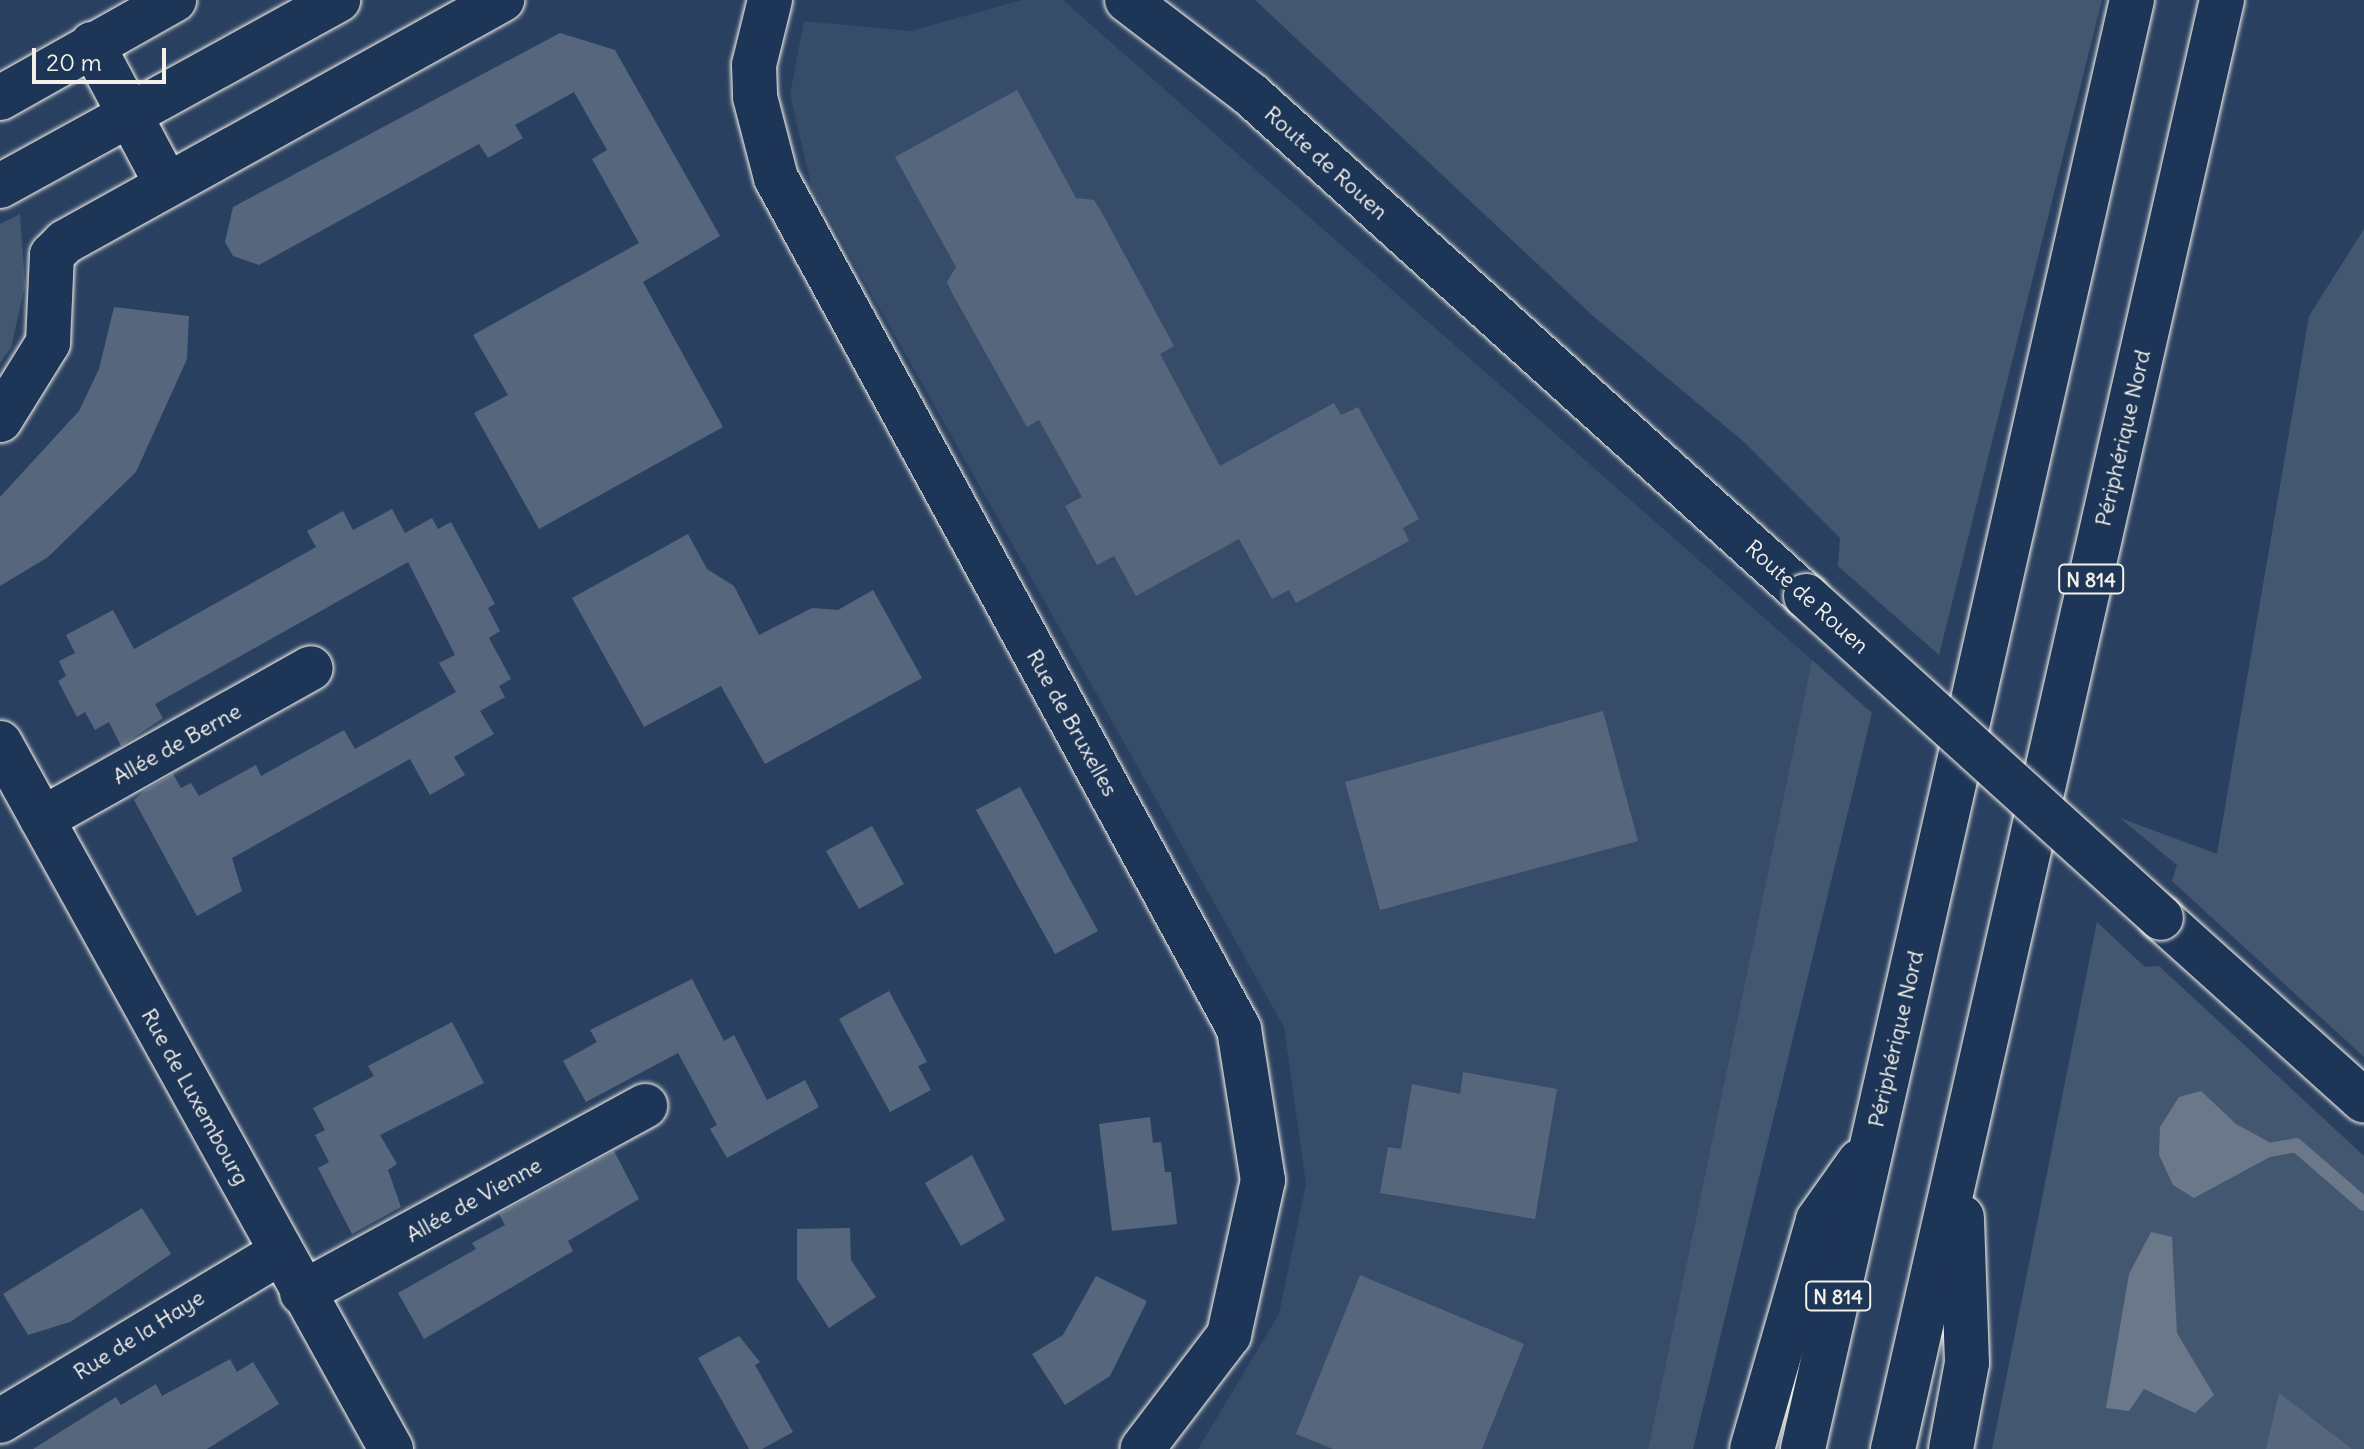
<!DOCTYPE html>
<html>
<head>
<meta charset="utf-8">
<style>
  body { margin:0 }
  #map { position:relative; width:2364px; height:1449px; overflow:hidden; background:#2a4060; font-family:Delius,sans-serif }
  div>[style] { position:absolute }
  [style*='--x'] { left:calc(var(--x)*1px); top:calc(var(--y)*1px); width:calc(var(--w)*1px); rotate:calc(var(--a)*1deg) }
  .built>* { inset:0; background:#374c69 }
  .green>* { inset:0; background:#445771 }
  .water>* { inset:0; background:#6a788a }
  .stream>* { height:14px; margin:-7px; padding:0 7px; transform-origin:7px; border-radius:7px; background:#6a788a }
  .building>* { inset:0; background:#56677d }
  .roads { filter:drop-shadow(0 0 2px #f4f1e8) drop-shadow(0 0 2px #f4f1e8) }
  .street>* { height:44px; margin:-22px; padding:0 22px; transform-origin:22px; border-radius:22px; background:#1d3557 }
  .secondary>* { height:44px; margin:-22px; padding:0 22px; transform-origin:22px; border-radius:22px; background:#1d3557 }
  .highway>* { height:44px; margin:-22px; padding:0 22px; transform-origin:22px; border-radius:22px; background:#1d3557 }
  .bridges { filter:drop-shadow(0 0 2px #f4f1e8) drop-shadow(0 0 2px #f4f1e8) }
  .secondary-bridge>* { height:44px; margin:-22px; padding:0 22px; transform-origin:22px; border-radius:22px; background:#1d3557 }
  span { translate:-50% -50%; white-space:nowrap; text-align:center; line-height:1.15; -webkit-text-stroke:6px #1d3557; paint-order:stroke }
  .shield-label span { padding:2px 6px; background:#1d3557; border:2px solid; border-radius:6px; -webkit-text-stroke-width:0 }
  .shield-label { font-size:20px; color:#f4f1e8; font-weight:700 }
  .street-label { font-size:22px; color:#f4f1e8 }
  .scale { position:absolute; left:32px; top:48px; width:134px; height:36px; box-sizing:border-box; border:4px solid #f4f1e8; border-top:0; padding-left:10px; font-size:24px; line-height:28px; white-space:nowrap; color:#f4f1e8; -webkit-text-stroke:6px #1d3557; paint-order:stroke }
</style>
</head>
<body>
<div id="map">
  <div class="built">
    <div style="clip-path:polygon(1022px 0,1063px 0,1812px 660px,1648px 1449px,1198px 1449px,1279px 1314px,1306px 1184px,1284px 1027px,812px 188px,790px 95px,804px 21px,911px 31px)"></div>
  </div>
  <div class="green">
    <div style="clip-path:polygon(1255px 0,2102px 0,1939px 655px,1838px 566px,1840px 538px,1744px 442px,1592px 315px)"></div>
    <div style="clip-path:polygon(20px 214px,25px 285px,11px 348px,0 363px,0 224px)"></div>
    <div style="clip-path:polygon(2364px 229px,2364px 1057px,2172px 881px,2177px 865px,2120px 818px,2217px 854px,2309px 316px)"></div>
    <div style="clip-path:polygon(1812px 660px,1872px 713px,1693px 1449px,1648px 1449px)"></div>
    <div style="clip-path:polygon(2097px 922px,2145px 967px,2159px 966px,2364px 1156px,2364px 1449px,1992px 1449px)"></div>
  </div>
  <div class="water">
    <div style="clip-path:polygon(2201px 1091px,2236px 1124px,2269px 1142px,2270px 1157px,2194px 1198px,2173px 1185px,2159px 1155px,2160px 1127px,2179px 1097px)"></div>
    <div style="clip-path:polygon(2151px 1232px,2172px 1237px,2177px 1333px,2214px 1395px,2195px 1413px,2144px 1389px,2129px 1411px,2106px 1408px,2129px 1274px)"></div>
  </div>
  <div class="stream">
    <div style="--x:2269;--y:1150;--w:27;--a:-10"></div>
    <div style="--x:2296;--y:1145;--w:90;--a:40.9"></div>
  </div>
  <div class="building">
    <div style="clip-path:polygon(560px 33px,615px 50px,720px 236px,643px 282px,723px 427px,539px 529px,474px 413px,508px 395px,473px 335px,639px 243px,592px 159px,607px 150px,574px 92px,515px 125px,523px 138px,488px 158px,479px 144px,259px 265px,233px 256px,225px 242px,233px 207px)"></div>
    <div style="clip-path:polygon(1017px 90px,1076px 198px,1094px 200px,1101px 211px,1174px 346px,1160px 354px,1220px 466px,1334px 403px,1341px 415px,1358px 407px,1419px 519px,1403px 528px,1409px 541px,1296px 603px,1289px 590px,1272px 599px,1239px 539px,1136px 596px,1114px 556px,1097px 565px,1065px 506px,1082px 497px,1039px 420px,1027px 427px,952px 293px,947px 282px,956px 267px,895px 157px)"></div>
    <div style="clip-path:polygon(114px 307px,189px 316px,187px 359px,136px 472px,48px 557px,0 586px,0 497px,79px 411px,99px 369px)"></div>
    <div style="clip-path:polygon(392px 509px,405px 533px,432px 518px,438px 529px,451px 522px,495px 604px,488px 608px,500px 631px,489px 638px,511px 679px,499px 686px,505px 697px,480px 711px,494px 734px,454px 757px,465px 775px,430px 795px,410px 759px,232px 858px,242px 891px,197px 916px,134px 800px,144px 791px,173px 774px,181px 788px,191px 783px,199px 796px,256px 765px,261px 776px,344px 730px,355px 749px,456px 692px,439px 663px,455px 655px,408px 562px,155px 704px,163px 718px,121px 746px,109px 722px,95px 730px,85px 712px,77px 717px,58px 681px,66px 676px,59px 661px,75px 653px,66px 635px,113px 610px,134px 649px,316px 547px,307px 531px,343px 511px,353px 530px)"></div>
    <div style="clip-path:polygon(688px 534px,707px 569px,734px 586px,759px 635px,812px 608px,838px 610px,873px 590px,922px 678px,765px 764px,721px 686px,644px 727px,572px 598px)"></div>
    <div style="clip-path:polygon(1603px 711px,1638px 841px,1380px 910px,1345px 782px)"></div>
    <div style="clip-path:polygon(1020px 787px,1098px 931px,1055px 954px,976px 810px)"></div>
    <div style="clip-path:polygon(872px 826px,904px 884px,859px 909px,826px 851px)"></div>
    <div style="clip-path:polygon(692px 979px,724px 1041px,734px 1035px,767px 1100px,805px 1080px,819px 1107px,727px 1158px,710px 1129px,717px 1125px,678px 1053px,586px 1102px,563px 1061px,597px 1042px,590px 1030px)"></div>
    <div style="clip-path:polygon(889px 991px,927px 1062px,918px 1066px,931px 1090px,890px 1112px,839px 1019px)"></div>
    <div style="clip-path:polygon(452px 1022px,484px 1083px,380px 1135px,397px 1164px,388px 1170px,401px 1207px,352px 1234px,318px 1168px,329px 1162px,315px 1135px,325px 1130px,313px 1108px,374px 1076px,368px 1066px)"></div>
    <div style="clip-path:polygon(1463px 1072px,1557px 1089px,1535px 1219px,1380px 1193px,1388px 1147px,1401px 1149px,1412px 1084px,1460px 1094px)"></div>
    <div style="clip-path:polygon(1150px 1117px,1153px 1143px,1161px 1142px,1165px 1172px,1171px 1172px,1177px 1224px,1112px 1231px,1099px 1124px)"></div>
    <div style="clip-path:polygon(614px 1151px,639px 1199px,568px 1241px,573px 1251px,424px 1339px,398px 1293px,476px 1249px,472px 1243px,505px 1225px,499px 1214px)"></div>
    <div style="clip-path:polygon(972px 1155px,1005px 1220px,961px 1246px,925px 1183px)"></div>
    <div style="clip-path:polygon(142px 1208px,171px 1254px,70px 1322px,28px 1335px,3px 1294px)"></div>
    <div style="clip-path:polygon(850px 1228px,851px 1260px,876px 1297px,829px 1328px,797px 1279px,797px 1229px)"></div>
    <div style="clip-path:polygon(1360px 1275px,1524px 1344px,1482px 1449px,1333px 1449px,1296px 1434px)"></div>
    <div style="clip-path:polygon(1096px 1276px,1147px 1301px,1110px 1376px,1065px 1405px,1032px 1354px,1063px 1335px)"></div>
    <div style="clip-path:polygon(739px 1336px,760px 1362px,755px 1365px,793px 1432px,762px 1449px,749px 1449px,698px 1358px)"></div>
    <div style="clip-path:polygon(230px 1359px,237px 1372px,253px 1362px,279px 1404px,207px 1449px,33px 1449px,116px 1397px,121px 1405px,156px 1384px,162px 1396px)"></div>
    <div style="clip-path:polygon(2279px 1393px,2352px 1449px,2266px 1449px)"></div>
  </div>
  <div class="roads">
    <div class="street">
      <div style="--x:770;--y:0;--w:67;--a:103.8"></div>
      <div style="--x:754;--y:65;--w:32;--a:88"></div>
      <div style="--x:755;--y:97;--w:84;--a:75.5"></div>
      <div style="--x:776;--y:178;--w:969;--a:61.45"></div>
      <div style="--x:1239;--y:1029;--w:153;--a:81"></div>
      <div style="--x:1263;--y:1180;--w:159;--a:102.4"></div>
      <div style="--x:1229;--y:1335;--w:143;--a:127.3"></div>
      <div style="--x:92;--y:44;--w:157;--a:62"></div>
      <div style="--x:0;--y:98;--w:200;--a:-29.4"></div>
      <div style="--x:0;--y:420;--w:91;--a:-58.1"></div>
      <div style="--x:48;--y:343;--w:88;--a:-87.4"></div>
      <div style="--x:52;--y:255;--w:18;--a:-45"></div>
      <div style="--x:65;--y:242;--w:500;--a:-29"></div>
      <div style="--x:0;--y:743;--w:807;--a:61.02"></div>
      <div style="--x:42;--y:819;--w:308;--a:-29.3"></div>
      <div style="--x:302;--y:1293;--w:391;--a:-28.6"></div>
      <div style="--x:0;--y:1421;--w:327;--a:-31"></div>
    </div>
    <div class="secondary">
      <div style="--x:1127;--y:0;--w:155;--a:37.4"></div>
      <div style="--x:1250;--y:94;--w:749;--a:42.08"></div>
      <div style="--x:0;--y:186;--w:386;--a:-28.8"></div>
      <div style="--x:2161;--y:918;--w:273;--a:42"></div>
    </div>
    <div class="highway">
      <div style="--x:1752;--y:1449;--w:238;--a:-73.9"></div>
      <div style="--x:1818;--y:1220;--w:72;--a:-54.6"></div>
      <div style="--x:1803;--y:1449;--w:1486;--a:-77.21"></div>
      <div style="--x:1893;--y:1449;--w:1486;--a:-77.21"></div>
      <div style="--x:1951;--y:1449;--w:87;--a:-79.5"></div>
      <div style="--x:1967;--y:1363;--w:146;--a:-92"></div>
    </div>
  </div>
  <div class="bridges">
    <div class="secondary-bridge">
      <div style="--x:1806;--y:596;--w:479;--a:42.2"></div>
    </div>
  </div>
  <div class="shield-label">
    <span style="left:2091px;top:579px">N 814</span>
    <span style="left:1838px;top:1296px">N 814</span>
  </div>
  <div class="street-label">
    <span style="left:1326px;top:163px;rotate:42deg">Route de Rouen</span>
    <span style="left:2123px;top:438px;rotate:-77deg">Périphérique Nord</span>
    <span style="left:1807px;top:597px;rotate:42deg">Route de Rouen</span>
    <span style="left:1072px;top:723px;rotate:61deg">Rue de Bruxelles</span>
    <span style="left:177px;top:744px;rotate:-29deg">Allée de Berne</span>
    <span style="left:1896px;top:1039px;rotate:-77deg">Périphérique Nord</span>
    <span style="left:195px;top:1097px;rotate:61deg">Rue de Luxembourg</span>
    <span style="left:474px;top:1200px;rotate:-29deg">Allée de Vienne</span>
    <span style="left:139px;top:1335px;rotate:-32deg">Rue de la Haye</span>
  </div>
  <div class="scale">20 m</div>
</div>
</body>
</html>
